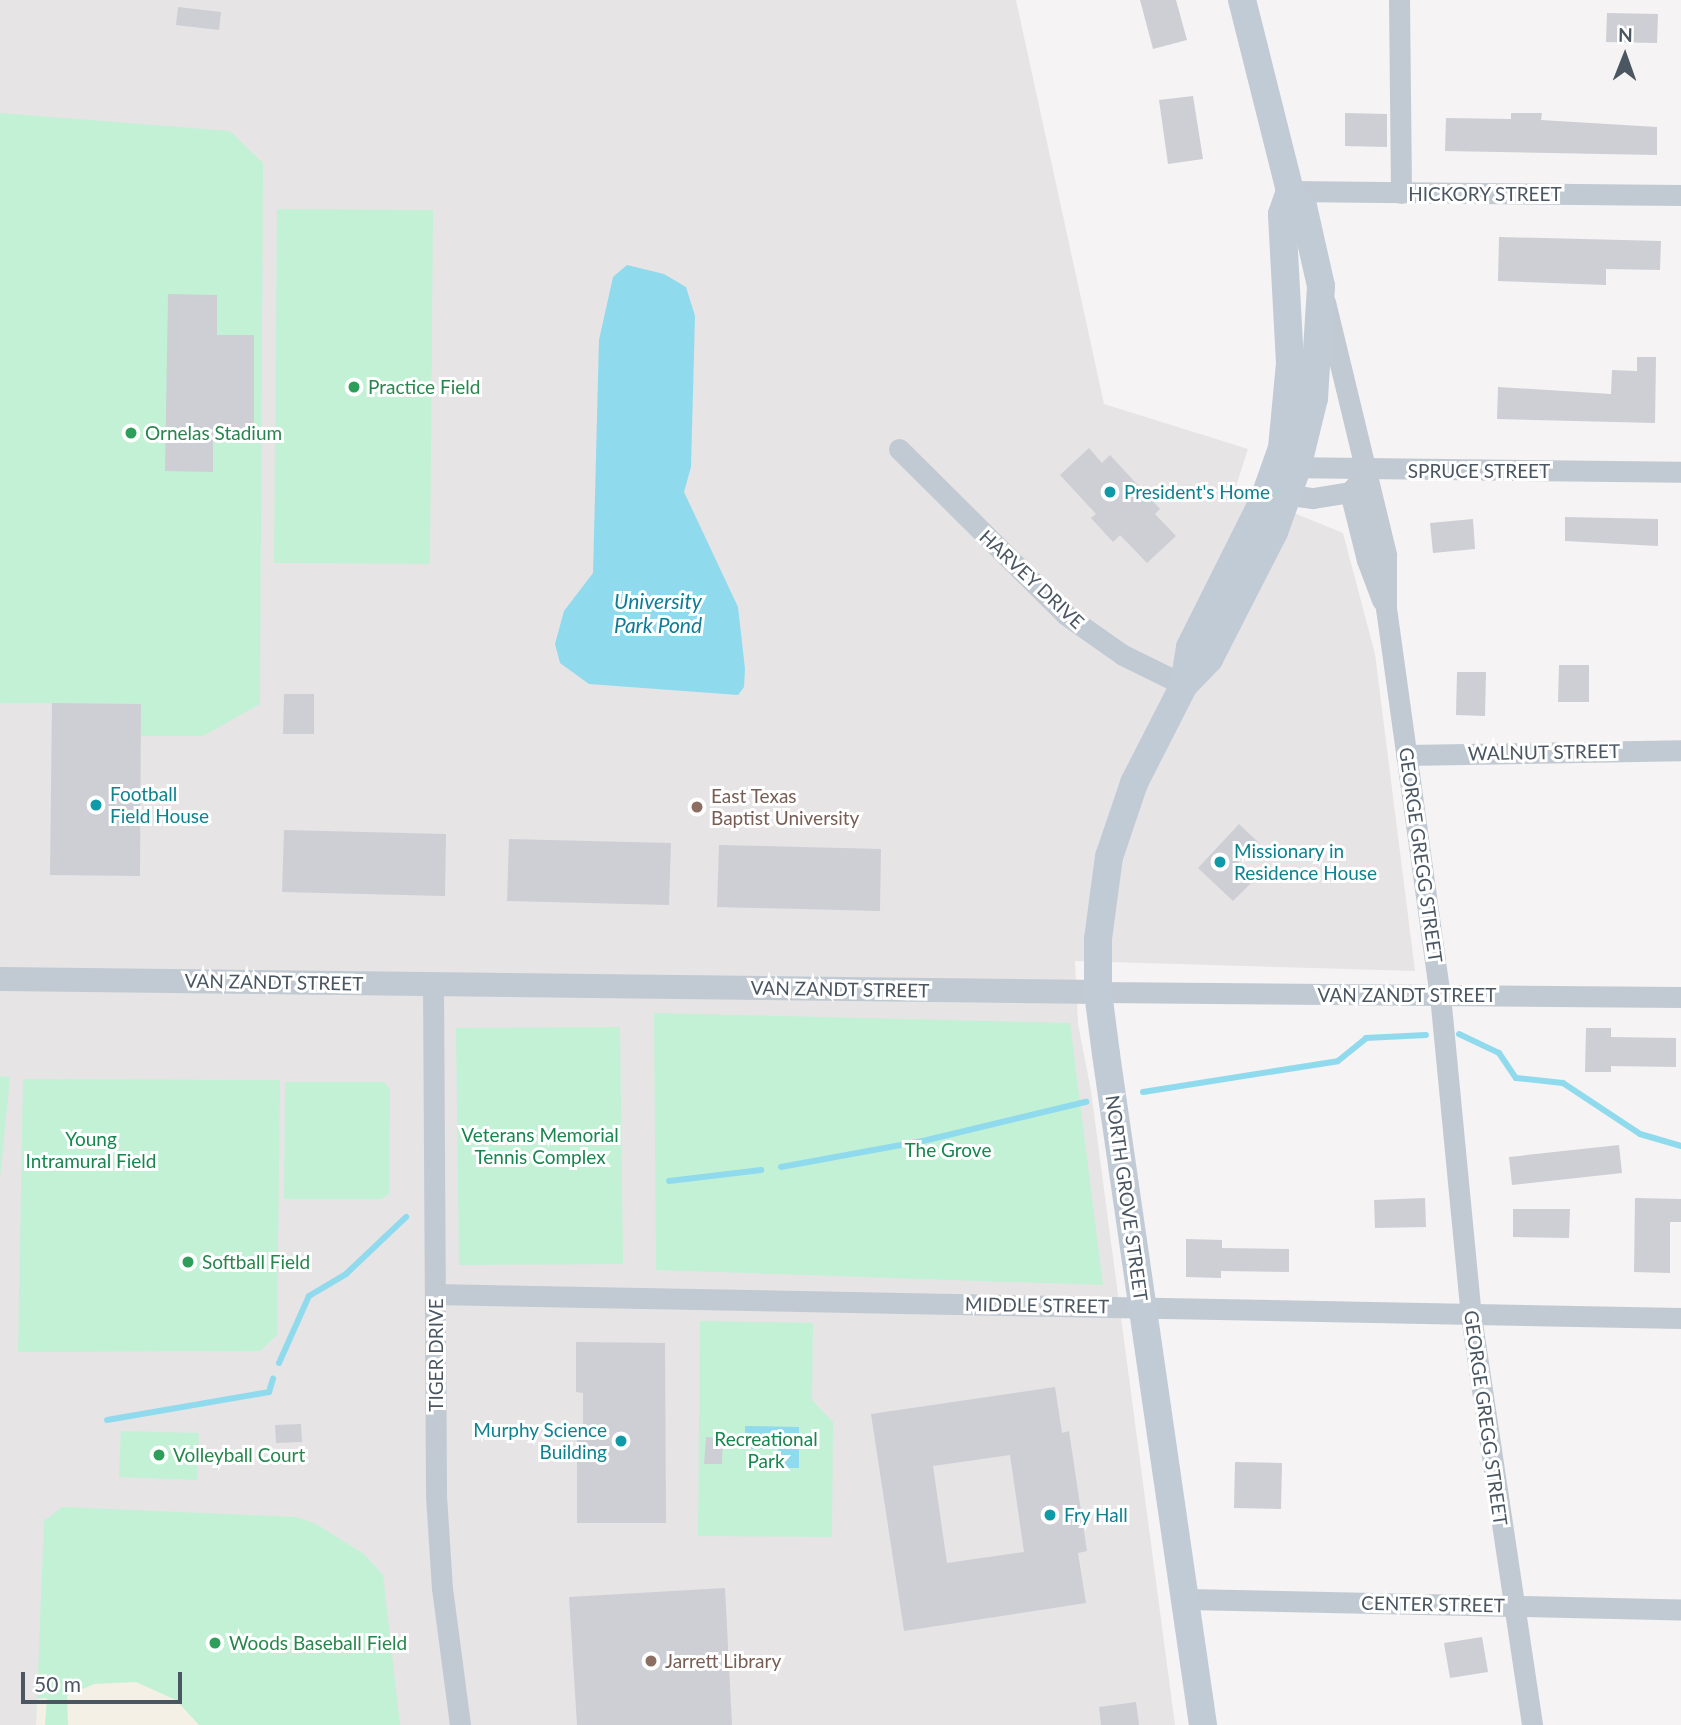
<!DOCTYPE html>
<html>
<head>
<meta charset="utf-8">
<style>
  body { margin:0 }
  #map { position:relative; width:1681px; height:1725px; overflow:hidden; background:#f5f3f3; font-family:Lato,sans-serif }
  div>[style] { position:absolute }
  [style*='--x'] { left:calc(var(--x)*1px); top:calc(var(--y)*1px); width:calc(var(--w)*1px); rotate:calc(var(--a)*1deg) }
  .education>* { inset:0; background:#e6e4e5 }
  .green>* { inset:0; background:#c3f1d5 }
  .sand>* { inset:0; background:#f5f0e5 }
  .water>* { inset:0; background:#90daee }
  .stream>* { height:6px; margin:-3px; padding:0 3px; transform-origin:3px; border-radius:3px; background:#90daee }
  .building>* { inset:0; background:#cdcfd5 }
  .minor>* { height:21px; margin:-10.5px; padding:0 10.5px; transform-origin:10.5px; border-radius:10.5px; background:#c1cad2 }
  .tertiary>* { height:24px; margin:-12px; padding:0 12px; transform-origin:12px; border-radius:12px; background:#c1cad2 }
  .secondary>* { height:28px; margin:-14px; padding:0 14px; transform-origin:14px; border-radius:14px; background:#c1cbd6 }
  .dots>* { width:19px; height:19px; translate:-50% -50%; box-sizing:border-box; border:4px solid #fff; border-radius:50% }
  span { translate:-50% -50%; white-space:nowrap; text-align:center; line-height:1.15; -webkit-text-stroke:6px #fff; paint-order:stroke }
  .street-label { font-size:19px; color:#4a5661 }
  .leisure-label { font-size:19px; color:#27864d }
  .left { translate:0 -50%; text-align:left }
  .culture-label { font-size:19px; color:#0d838f }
  .right { translate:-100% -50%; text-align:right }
  .education-label { font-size:19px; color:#785e54 }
  .park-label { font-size:19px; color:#17864f }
  .water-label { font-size:21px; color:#0c7c9b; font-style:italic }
  .north { position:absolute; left:1590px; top:21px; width:70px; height:70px; -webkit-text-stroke:5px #fff; paint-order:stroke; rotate:1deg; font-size:19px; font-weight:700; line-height:28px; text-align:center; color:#4a5661 }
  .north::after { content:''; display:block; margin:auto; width:24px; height:32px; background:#4a5661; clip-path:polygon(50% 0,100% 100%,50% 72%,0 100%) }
  .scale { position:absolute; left:21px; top:1672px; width:161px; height:32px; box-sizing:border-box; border:4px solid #4a5661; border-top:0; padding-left:9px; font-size:21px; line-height:24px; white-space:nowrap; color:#4a5661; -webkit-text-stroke:5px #fff; paint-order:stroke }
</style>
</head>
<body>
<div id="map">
  <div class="education">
    <div style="clip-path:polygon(0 0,1016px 0,1104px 404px,1248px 449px,1235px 489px,1343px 533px,1375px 654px,1415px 971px,1075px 961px,1078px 1024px,1091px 1091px,1175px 1725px,0 1725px)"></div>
  </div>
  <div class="green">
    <div style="clip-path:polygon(0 113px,230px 131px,263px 163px,260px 704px,203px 736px,141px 736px,141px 704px,0 703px)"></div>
    <div style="clip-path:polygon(277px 209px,433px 210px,430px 564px,274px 563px)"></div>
    <div style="clip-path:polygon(654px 1013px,1070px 1023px,1103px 1285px,656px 1270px)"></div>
    <div style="clip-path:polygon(620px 1027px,623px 1264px,459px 1265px,456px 1028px)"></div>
    <div style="clip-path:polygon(0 1076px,10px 1077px,0 1179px)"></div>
    <div style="clip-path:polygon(23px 1079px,280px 1080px,277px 1335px,260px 1351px,18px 1352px)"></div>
    <div style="clip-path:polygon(285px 1082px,384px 1082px,390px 1089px,389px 1194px,381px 1199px,284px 1199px)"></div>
    <div style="clip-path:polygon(700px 1321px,813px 1323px,812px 1400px,833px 1422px,832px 1537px,698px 1536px)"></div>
    <div style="clip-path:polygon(121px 1431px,199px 1433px,197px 1480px,119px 1477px)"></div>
    <div style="clip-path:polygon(62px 1507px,297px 1517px,316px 1524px,364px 1554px,383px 1575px,400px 1725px,36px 1725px,44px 1521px)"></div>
  </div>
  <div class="sand">
    <div style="clip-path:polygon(136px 1682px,176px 1700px,199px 1725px,68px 1725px,67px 1696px,94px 1684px)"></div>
    <div style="clip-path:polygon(47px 1698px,45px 1725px,36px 1725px,37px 1699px)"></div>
  </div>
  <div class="water">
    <div style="clip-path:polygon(627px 265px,664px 274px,686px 287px,695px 316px,691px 467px,684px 492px,738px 607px,745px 669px,744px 687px,738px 695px,589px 684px,560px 663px,555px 644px,564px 611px,593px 573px,599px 340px,613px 277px)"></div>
    <div style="clip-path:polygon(745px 1426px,799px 1427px,799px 1468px,778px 1468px,778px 1449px,745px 1449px)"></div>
  </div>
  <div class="stream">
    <div style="--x:1459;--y:1034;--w:44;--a:25.4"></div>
    <div style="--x:1499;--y:1053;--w:30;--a:56"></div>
    <div style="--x:1516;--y:1078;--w:47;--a:6.1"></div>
    <div style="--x:1563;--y:1083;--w:92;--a:33.5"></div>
    <div style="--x:1640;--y:1134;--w:43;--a:16.3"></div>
    <div style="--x:1143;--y:1092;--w:197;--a:-9"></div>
    <div style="--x:1338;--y:1061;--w:36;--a:-39"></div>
    <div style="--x:1366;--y:1038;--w:60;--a:-2.9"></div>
    <div style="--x:781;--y:1167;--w:144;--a:-10.4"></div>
    <div style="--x:923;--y:1141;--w:168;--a:-13.5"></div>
    <div style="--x:669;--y:1181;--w:93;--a:-6.8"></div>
    <div style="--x:279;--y:1363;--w:73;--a:-65.9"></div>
    <div style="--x:309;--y:1296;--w:43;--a:-30.7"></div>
    <div style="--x:346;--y:1274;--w:83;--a:-43.5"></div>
    <div style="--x:107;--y:1420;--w:164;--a:-9.8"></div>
    <div style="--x:269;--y:1392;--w:14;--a:-73"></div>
  </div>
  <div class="building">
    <div style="clip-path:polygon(1140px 0,1176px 0,1187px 40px,1153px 49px)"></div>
    <div style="clip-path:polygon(178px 7px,221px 12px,219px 30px,176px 25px)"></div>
    <div style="clip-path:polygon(1607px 13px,1658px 14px,1657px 43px,1606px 42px)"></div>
    <div style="clip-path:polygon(1193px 96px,1203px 159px,1168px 164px,1159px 100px)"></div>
    <div style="clip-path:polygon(1345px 113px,1387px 114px,1387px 147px,1345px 146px)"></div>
    <div style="clip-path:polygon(1511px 113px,1542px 113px,1541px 120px,1657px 127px,1657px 155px,1445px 151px,1446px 118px,1511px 119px)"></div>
    <div style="clip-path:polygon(1499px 237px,1661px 241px,1660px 270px,1606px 269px,1606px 285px,1498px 281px)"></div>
    <div style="clip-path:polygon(168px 294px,217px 295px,217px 335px,254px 335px,254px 431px,213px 432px,213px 472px,165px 471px)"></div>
    <div style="clip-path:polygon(1637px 357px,1656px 357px,1655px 423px,1497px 419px,1498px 387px,1611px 394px,1612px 370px,1637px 371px)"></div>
    <div style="clip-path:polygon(1089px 448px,1102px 463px,1110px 455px,1160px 509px,1155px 514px,1176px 536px,1147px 563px,1120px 535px,1113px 542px,1091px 518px,1096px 514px,1060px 475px)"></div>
    <div style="clip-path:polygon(1565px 517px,1658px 519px,1658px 546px,1565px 541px)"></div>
    <div style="clip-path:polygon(1473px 519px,1475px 549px,1433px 553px,1430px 523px)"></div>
    <div style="clip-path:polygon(1559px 665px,1589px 665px,1589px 702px,1558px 702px)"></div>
    <div style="clip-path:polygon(1457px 672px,1486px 672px,1485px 716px,1456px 715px)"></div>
    <div style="clip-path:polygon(284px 694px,314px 694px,314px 734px,283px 734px)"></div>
    <div style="clip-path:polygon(52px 703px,141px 704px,140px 876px,50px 875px)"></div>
    <div style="clip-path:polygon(1239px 824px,1258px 842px,1238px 863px,1255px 879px,1233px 901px,1198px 868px)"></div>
    <div style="clip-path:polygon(284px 830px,446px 834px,445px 896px,282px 892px)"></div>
    <div style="clip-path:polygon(509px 839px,671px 843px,669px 905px,507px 901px)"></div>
    <div style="clip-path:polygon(719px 845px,881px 849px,880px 911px,717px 907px)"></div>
    <div style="clip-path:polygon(1586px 1028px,1611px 1028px,1611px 1037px,1676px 1038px,1676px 1067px,1611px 1066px,1611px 1072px,1585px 1072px)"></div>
    <div style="clip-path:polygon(1619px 1145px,1622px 1173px,1512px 1185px,1509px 1157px)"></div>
    <div style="clip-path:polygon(1425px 1198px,1426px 1227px,1375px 1228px,1374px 1200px)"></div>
    <div style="clip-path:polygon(1635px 1198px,1681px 1199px,1681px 1222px,1670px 1222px,1670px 1273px,1634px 1272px)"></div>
    <div style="clip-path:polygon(1513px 1209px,1570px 1209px,1569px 1238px,1513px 1237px)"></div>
    <div style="clip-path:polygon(1186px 1239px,1222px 1240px,1222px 1248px,1289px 1249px,1289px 1272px,1221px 1271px,1221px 1278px,1186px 1277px)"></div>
    <div style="clip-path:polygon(576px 1342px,665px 1343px,666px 1523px,577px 1523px,577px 1426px,583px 1426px,583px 1393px,576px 1392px)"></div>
    <div style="clip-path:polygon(evenodd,1055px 1387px,1062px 1433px,1069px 1431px,1087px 1551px,1078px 1553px,1086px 1603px,904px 1631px,871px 1414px,1055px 1387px,1010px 1455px,1024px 1552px,947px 1563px,933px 1466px,1010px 1455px)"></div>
    <div style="clip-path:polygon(301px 1424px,302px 1442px,276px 1443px,275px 1425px)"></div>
    <div style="clip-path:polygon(706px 1437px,723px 1438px,722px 1464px,704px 1464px)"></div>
    <div style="clip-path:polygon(1235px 1462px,1282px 1463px,1281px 1509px,1234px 1508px)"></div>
    <div style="clip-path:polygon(725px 1588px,732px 1725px,577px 1725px,569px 1597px)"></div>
    <div style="clip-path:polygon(1482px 1637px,1488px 1672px,1450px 1678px,1444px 1643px)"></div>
    <div style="clip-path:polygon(1136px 1702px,1139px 1725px,1101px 1725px,1099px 1707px)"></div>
  </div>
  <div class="minor">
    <div style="--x:1399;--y:0;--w:193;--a:89.4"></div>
    <div style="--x:1290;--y:191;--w:391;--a:0.6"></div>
    <div style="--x:1325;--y:302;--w:260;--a:76.4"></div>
    <div style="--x:1386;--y:555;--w:53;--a:90"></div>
    <div style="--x:1386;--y:608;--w:391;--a:82.1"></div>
    <div style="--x:1440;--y:995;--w:322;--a:84.5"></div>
    <div style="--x:1471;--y:1316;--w:414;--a:81.5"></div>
    <div style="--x:899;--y:449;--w:235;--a:44.8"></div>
    <div style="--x:1066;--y:615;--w:70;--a:35.1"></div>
    <div style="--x:1123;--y:655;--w:68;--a:26.2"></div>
    <div style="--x:1284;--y:467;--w:397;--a:0.7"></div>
    <div style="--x:1350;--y:492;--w:70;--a:76"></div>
    <div style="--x:1367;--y:560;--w:43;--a:69.4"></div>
    <div style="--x:1276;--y:493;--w:37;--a:8"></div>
    <div style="--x:1313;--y:498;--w:37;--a:-9"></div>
    <div style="--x:1350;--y:492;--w:12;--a:-48"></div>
    <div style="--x:1406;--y:755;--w:275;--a:-1"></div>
    <div style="--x:433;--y:984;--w:512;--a:89.66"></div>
    <div style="--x:436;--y:1496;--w:92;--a:86.3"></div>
    <div style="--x:442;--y:1588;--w:138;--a:82.5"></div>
    <div style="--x:1098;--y:992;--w:583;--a:0.49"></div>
    <div style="--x:435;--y:1294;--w:1246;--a:1.1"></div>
    <div style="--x:1185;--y:1599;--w:496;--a:1.2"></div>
  </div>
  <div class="tertiary">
    <div style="--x:0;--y:979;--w:1098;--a:0.68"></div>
  </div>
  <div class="secondary">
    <div style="--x:1184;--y:685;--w:38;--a:-81"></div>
    <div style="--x:1190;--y:647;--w:165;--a:-63.4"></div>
    <div style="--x:1264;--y:499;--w:54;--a:-70.6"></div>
    <div style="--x:1282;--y:448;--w:85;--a:-84.6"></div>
    <div style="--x:1290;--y:363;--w:149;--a:-93.1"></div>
    <div style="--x:1282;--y:214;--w:24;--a:-71"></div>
    <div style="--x:1203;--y:1725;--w:678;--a:-98.23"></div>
    <div style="--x:1106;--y:1054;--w:63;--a:-97.4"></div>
    <div style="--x:1098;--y:992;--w:53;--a:-90"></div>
    <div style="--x:1098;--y:939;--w:83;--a:-82.4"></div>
    <div style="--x:1109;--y:857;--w:78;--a:-71.3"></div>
    <div style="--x:1134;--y:783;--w:110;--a:-63"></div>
    <div style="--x:1184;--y:685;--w:36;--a:-46"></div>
    <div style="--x:1209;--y:659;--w:143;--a:-62.9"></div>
    <div style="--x:1274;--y:532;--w:68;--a:-70.2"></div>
    <div style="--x:1297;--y:468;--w:72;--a:-76.3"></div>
    <div style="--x:1314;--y:398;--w:112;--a:-86.4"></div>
    <div style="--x:1321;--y:286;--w:82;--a:-102.7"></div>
    <div style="--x:1303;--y:206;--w:20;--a:-131"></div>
    <div style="--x:1290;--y:191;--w:197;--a:-104.1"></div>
  </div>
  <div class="dots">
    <div style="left:354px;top:387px;background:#2e9e5b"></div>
    <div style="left:131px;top:433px;background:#2e9e5b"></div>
    <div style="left:1110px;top:492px;background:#0f9aa8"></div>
    <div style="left:96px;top:805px;background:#0f9aa8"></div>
    <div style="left:697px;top:807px;background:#8d6e63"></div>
    <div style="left:1220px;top:862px;background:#0f9aa8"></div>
    <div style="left:188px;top:1262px;background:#2e9e5b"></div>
    <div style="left:621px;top:1441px;background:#0f9aa8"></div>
    <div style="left:159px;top:1455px;background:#2e9e5b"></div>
    <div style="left:1050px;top:1515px;background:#0f9aa8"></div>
    <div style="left:215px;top:1643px;background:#2e9e5b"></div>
    <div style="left:651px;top:1661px;background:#8d6e63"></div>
  </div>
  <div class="street-label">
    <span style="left:1485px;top:194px">HICKORY STREET</span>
    <span style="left:1479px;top:471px">SPRUCE STREET</span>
    <span style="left:1032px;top:579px;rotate:43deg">HARVEY DRIVE</span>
    <span style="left:1544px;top:752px;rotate:-1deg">WALNUT STREET</span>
    <span style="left:1421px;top:855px;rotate:82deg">GEORGE GREGG STREET</span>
    <span style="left:274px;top:982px;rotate:1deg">VAN ZANDT STREET</span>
    <span style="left:840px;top:989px;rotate:1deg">VAN ZANDT STREET</span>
    <span style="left:1407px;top:995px">VAN ZANDT STREET</span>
    <span style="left:1127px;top:1198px;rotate:82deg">NORTH GROVE STREET</span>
    <span style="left:1037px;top:1305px;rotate:1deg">MIDDLE STREET</span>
    <span style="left:436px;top:1355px;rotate:-90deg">TIGER DRIVE</span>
    <span style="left:1486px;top:1418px;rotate:82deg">GEORGE GREGG STREET</span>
    <span style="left:1433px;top:1604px;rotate:1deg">CENTER STREET</span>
  </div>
  <div class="leisure-label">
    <span class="left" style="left:368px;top:387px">Practice Field</span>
    <span class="left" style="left:145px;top:433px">Ornelas Stadium</span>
    <span class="left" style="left:202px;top:1262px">Softball Field</span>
    <span class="left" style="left:173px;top:1455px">Volleyball Court</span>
    <span class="left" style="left:229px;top:1643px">Woods Baseball Field</span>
  </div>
  <div class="culture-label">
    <span class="left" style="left:1124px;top:492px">President's Home</span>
    <span class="left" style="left:110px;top:805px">Football<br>Field House</span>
    <span class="left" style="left:1234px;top:862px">Missionary in<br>Residence House</span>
    <span class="right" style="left:607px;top:1441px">Murphy Science<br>Building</span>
    <span class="left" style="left:1064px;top:1515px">Fry Hall</span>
  </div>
  <div class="education-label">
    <span class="left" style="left:711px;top:807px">East Texas<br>Baptist University</span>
    <span class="left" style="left:665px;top:1661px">Jarrett Library</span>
  </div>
  <div class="park-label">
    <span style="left:540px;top:1146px">Veterans Memorial<br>Tennis Complex</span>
    <span style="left:91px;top:1150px">Young<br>Intramural Field</span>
    <span style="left:948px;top:1150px">The Grove</span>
    <span style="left:766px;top:1450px">Recreational<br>Park</span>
  </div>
  <div class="water-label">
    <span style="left:658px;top:613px">University<br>Park Pond</span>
  </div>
  <div class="north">N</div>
  <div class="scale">50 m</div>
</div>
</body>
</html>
